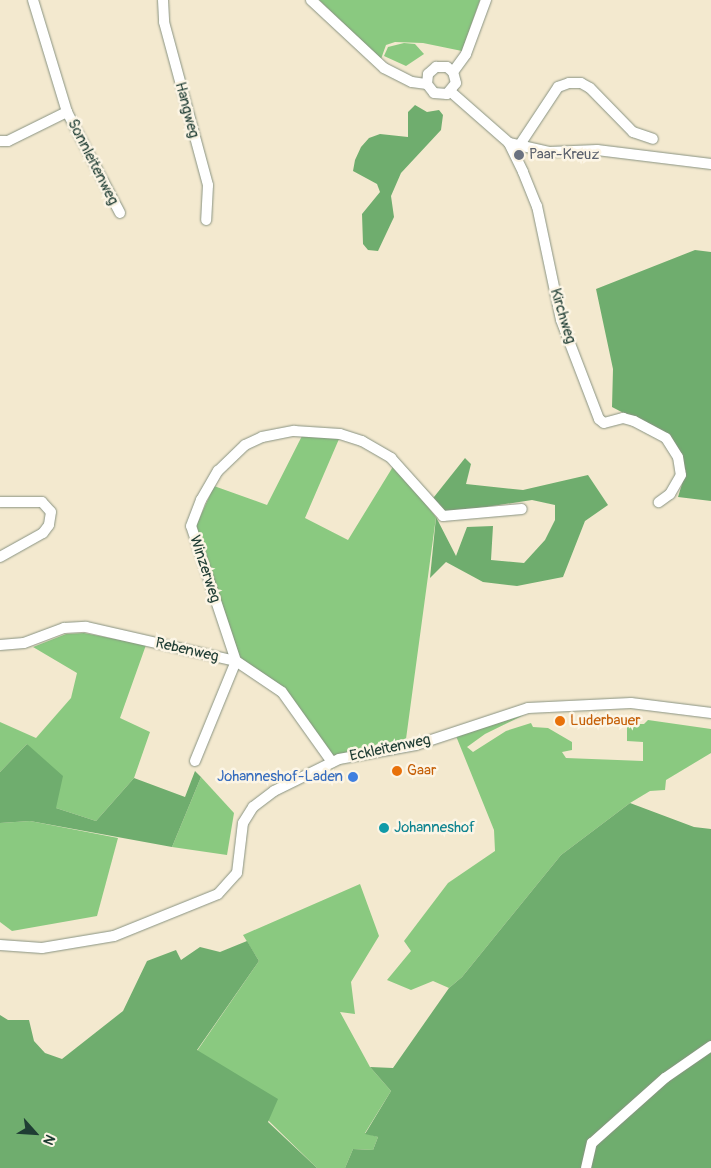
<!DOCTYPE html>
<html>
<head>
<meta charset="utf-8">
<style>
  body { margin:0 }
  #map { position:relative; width:711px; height:1168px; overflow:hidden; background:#f3e9cf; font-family:Pangolin,sans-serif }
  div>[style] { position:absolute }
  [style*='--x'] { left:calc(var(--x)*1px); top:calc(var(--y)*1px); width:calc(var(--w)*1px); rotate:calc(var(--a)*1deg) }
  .green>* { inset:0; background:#8ac980 }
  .forest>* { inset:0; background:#6fad6e }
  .roads { filter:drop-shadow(0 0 1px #899382) drop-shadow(0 0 1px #899382) }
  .street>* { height:10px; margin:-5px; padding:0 5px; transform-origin:5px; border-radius:5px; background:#fff }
  .dots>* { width:14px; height:14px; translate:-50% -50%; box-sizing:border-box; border:2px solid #fcf5e5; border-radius:50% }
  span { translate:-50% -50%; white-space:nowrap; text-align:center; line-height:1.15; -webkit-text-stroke:5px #fcf5e5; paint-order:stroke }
  .street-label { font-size:15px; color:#1f3d34 }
  .worship-label { font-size:15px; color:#5b616d }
  .left { translate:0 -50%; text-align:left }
  .food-label { font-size:15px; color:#c56008 }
  .shop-label { font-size:15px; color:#366cbe }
  .right { translate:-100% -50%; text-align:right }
  .culture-label { font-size:15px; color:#0d838f }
  .north { position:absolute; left:10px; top:1108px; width:50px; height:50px; -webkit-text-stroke:4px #fcf5e5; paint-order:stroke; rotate:116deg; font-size:14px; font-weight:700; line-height:20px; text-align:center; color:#1f3d34 }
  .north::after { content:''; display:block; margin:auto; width:18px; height:22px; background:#1f3d34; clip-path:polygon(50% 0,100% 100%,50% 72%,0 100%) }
</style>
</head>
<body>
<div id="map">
  <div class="green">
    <div style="clip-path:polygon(319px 0,480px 0,462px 51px,423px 43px,395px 42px,386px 45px,381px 59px)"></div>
    <div style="clip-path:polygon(404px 43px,415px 44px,424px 54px,406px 66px,384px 56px,388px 47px)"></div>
    <div style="clip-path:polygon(303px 434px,339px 439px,305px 518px,348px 540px,394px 465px,436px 517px,406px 739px,332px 756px,284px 690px,240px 659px,196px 526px,214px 486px,267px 505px)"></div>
    <div style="clip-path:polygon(84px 633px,146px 645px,120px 718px,150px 732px,134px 778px,96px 821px,56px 808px,27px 744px,0 772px,0 722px,36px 738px,71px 698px,77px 673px,33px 647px,66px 634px)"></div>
    <div style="clip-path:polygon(524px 715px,485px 734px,467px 747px,473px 752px,506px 731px,531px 723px,533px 727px,548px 728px,572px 742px,572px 750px,562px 752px,566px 758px,643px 761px,643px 742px,627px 741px,627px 724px,644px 724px,648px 720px,711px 729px,711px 753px,666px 780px,665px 790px,650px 791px,630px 803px,561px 855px,462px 977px,449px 988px,433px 981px,411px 990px,387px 980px,411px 951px,404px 941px,448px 883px,495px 851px,494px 830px,456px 736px)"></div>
    <div style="clip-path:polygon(201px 777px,234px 813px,227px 855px,172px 847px)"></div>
    <div style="clip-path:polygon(30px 821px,118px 838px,97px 916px,12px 931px,0 922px,0 823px)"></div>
    <div style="clip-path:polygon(360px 884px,379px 936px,351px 982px,355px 1014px,340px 1012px,370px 1067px,391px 1091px,365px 1133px,378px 1137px,373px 1150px,353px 1149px,345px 1168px,317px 1168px,197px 1051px,259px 961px,243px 935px)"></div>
  </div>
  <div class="forest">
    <div style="clip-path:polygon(415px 105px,427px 112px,439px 110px,443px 115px,441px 130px,401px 173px,391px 196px,394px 217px,378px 251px,368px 250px,363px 244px,362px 214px,380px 192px,377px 184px,353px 171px,355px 160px,361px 147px,369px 138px,380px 134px,408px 137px,408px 112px)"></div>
    <div style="clip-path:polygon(695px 250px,711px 252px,711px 501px,678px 497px,686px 471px,670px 437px,612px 407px,613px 369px,596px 289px)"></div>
    <div style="clip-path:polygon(465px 458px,471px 464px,466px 484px,523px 490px,588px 475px,608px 505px,585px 521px,563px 577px,517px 586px,483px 582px,446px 562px,430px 578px,436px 517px,456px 556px,467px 527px,493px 526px,491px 560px,524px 563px,545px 540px,555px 520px,555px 505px,532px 500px,447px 513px,430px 502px)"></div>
    <div style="clip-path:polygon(27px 744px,63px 776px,56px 808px,96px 821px,134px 778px,185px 797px,195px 771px,201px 777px,172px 847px,30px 821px,0 823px,0 772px)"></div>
    <div style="clip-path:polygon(630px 803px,694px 827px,711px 829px,711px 1168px,345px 1168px,353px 1149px,373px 1150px,378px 1137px,365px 1134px,391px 1091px,370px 1067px,393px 1068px,449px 988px,462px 977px,561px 855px)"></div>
    <div style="clip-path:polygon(247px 941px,259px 961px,197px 1050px,278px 1099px,268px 1122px,317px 1168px,0 1168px,0 1015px,8px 1020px,29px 1020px,34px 1041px,45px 1053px,62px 1059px,123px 1011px,147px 961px,176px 950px,181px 960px,200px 947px,220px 952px)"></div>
  </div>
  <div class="roads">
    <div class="street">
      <div style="--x:33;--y:0;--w:117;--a:73.1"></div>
      <div style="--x:67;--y:112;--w:114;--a:62.3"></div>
      <div style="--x:163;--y:0;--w:22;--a:87"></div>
      <div style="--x:164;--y:22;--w:169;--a:74.9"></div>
      <div style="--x:208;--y:185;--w:35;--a:93"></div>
      <div style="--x:311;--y:0;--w:100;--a:43"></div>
      <div style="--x:384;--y:68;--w:31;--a:27"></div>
      <div style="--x:412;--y:82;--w:15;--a:8"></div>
      <div style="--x:453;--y:72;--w:22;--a:-54"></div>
      <div style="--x:466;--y:54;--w:58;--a:-69.7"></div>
      <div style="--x:427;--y:84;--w:11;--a:52"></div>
      <div style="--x:434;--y:93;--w:13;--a:4"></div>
      <div style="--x:447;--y:94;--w:14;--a:-51"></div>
      <div style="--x:456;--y:83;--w:11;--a:-105"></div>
      <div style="--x:427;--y:84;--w:10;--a:-84"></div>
      <div style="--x:428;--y:74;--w:11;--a:-41"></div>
      <div style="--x:436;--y:67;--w:11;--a:0"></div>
      <div style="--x:447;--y:67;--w:8;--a:40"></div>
      <div style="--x:451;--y:92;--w:77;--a:41.3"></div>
      <div style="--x:509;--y:143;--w:32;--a:64"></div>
      <div style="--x:523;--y:172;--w:37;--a:68"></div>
      <div style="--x:537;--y:206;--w:116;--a:78.1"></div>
      <div style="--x:561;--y:320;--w:106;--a:69"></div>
      <div style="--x:599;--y:419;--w:6;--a:39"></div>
      <div style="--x:604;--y:423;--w:20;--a:-15"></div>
      <div style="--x:623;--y:418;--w:11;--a:15"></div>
      <div style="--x:634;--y:421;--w:36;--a:28"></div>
      <div style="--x:666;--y:438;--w:22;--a:58"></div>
      <div style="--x:678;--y:457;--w:18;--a:81"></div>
      <div style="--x:681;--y:475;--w:22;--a:120"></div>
      <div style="--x:670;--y:494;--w:14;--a:144"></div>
      <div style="--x:0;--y:141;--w:8;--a:0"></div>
      <div style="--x:8;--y:141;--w:66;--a:-26.2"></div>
      <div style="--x:509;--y:143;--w:42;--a:12.4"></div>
      <div style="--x:550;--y:152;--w:47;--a:-2.4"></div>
      <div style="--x:597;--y:150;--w:115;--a:7"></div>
      <div style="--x:519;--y:146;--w:71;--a:-56.5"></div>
      <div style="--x:558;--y:87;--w:12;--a:-20"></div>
      <div style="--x:569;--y:83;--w:12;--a:0"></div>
      <div style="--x:581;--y:83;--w:10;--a:29"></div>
      <div style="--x:590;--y:88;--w:62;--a:45.7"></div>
      <div style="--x:633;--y:132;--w:21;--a:19"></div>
      <div style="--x:0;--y:502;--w:42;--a:0"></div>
      <div style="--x:42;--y:502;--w:13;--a:48"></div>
      <div style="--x:51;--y:512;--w:13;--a:99"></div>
      <div style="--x:49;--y:525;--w:10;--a:127"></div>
      <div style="--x:43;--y:533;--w:49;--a:150.8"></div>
      <div style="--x:0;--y:645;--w:24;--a:-5"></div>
      <div style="--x:24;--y:643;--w:43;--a:-20.6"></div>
      <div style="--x:64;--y:628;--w:22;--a:-3"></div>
      <div style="--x:86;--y:627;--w:154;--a:12.8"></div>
      <div style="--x:236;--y:661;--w:55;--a:34"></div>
      <div style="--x:282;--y:692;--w:86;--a:54.5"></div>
      <div style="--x:236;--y:661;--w:142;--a:-108.4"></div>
      <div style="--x:191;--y:526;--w:28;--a:-69"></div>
      <div style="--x:201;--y:500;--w:34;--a:-60"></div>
      <div style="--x:218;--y:471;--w:37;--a:-44"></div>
      <div style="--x:245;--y:445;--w:19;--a:-25"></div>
      <div style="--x:262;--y:437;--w:33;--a:-11"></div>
      <div style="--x:294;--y:431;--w:46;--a:3.7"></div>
      <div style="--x:340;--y:434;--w:23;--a:18"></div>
      <div style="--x:362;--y:441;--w:34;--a:30"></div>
      <div style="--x:391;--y:458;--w:78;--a:48.1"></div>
      <div style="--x:443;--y:516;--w:79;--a:-5.1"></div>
      <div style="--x:195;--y:761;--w:108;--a:-67.7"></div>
      <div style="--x:0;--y:945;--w:42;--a:4.1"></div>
      <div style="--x:42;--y:948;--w:73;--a:-9.5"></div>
      <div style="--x:114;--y:936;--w:112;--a:-22"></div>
      <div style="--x:218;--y:894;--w:28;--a:-48"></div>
      <div style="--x:237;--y:873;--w:50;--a:-83.2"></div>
      <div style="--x:243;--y:823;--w:19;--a:-58"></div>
      <div style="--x:253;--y:807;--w:26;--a:-37"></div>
      <div style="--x:274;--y:791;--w:72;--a:-26.2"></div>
      <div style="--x:339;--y:759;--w:78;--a:-10.3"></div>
      <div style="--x:416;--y:745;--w:118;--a:-18.3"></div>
      <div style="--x:528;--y:708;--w:103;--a:-2.8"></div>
      <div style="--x:631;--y:703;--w:81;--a:7.1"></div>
      <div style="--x:586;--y:1168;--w:26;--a:-77"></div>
      <div style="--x:592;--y:1143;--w:98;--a:-41.7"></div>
      <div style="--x:665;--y:1078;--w:56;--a:-34.8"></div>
    </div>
  </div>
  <div class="dots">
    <div style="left:519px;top:155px;background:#6b7280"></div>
    <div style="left:560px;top:721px;background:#e8710a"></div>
    <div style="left:397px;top:771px;background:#e8710a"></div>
    <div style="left:353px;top:777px;background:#3f7fe0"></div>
    <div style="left:384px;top:828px;background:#0f9aa8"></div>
  </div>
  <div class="street-label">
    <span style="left:187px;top:110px;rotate:75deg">Hangweg</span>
    <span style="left:93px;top:162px;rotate:63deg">Sonnleitenweg</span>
    <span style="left:563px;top:316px;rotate:73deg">Kirchweg</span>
    <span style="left:205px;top:569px;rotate:72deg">Winzerweg</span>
    <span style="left:187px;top:650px;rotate:13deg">Rebenweg</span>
    <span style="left:390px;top:748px;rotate:-12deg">Eckleitenweg</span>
  </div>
  <div class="worship-label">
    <span class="left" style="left:529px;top:155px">Paar-Kreuz</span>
  </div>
  <div class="food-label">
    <span class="left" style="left:570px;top:721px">Luderbauer</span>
    <span class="left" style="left:407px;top:771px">Gaar</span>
  </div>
  <div class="shop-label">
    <span class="right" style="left:343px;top:777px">Johanneshof-Laden</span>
  </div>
  <div class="culture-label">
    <span class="left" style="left:394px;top:828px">Johanneshof</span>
  </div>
  <div class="north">N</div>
</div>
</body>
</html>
